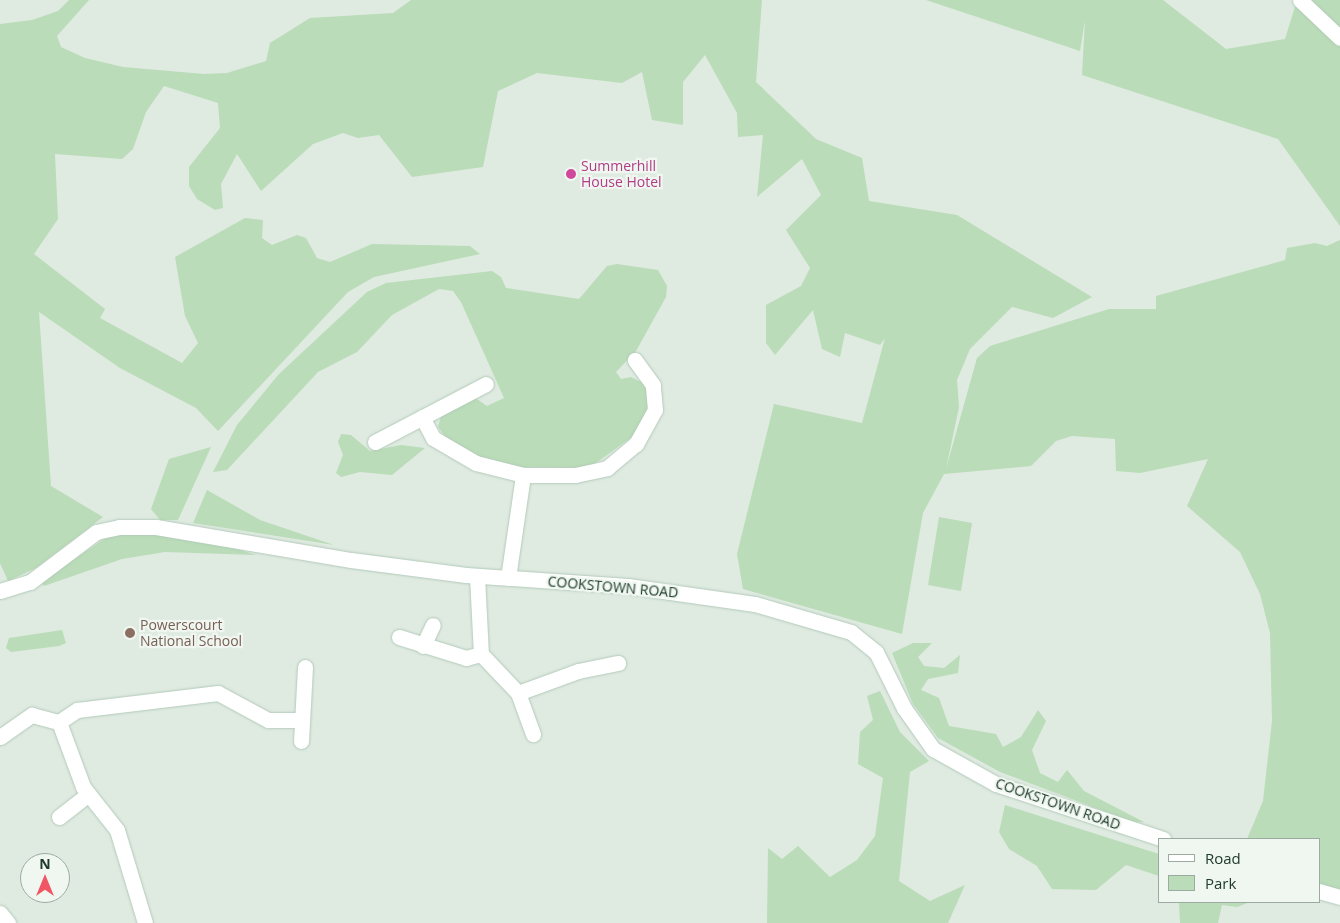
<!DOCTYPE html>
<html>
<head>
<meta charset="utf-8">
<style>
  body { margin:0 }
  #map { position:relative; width:1340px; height:923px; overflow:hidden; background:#dfeae1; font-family:"Open Sans",sans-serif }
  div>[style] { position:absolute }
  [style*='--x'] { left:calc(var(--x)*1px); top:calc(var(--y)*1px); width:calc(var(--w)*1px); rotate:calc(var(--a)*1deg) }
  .green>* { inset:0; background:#badcb8 }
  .roads { filter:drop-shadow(0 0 1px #b2cab9) drop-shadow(0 0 1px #b2cab9) }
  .minor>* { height:15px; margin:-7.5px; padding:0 7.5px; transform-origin:7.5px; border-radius:7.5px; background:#fff }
  .tertiary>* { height:15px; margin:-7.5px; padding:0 7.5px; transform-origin:7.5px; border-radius:7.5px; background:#fff }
  .secondary>* { height:15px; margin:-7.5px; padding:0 7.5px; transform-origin:7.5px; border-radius:7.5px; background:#fff }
  .dots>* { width:14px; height:14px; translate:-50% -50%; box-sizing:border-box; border:2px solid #eff7f0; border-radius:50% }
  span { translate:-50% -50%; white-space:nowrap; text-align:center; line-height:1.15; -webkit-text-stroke:4.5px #eff7f0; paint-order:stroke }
  .hotel-label { font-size:14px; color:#b23c85 }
  .left { translate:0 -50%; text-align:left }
  .street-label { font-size:14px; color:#203a2a }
  .education-label { font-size:14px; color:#785e54 }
  .legend { position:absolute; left:1158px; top:838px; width:162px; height:65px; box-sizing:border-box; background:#eff7f0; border:1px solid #9caba1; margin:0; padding:6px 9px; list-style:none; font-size:15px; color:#203a2a }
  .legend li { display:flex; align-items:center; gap:10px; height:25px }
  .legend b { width:25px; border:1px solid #9caba1 }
  .north { position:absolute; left:20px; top:853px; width:50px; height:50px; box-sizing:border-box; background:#eff7f0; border:1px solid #9caba1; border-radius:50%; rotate:0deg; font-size:14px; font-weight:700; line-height:20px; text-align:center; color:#203a2a }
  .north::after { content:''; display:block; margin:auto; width:18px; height:22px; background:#f15665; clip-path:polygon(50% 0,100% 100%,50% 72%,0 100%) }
</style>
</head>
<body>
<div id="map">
  <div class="green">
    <div style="clip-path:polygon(69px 0,89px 0,57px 36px,61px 47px,85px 58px,123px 67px,204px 74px,227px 73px,266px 61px,270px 43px,310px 18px,393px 13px,411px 0,762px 0,756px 82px,816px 139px,862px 158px,869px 201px,957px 215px,1092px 297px,1053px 318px,1012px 307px,970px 349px,957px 380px,959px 407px,946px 469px,977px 358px,990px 346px,1109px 309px,1156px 309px,1156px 296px,1285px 260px,1287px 248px,1315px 243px,1327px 246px,1340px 240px,1340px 895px,1319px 888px,1319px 839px,1247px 839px,1263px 801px,1272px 721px,1270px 633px,1260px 594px,1240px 552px,1187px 506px,1208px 459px,1140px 473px,1116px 471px,1115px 439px,1072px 436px,1056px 441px,1031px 466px,944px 474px,923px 513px,902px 634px,743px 589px,737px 554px,774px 404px,862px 423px,885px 338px,880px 345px,845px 333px,840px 357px,822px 349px,813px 310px,775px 355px,766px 343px,766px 305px,801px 286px,810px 268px,786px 230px,821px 195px,802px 159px,757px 197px,763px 135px,738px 137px,737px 113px,705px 55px,683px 82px,683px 125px,652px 120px,642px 72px,622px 83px,537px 73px,498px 91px,483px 167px,412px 177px,379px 135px,358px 138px,343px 133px,313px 144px,261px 191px,237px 154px,221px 184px,223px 208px,215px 210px,197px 199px,189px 186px,189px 167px,220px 128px,218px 103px,164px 86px,146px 112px,133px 149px,122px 159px,55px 154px,58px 219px,34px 254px,105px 309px,100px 318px,182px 363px,198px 343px,185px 316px,175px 257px,245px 218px,263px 220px,262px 238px,272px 245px,297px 235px,306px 238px,317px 258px,330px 262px,372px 244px,470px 246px,480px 254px,374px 277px,348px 292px,218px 431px,196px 408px,120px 368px,39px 312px,51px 486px,103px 517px,36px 568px,8px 581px,0 563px,0 24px,32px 20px,58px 11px)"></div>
    <div style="clip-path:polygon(926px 0,1163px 0,1226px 49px,1285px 39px,1297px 0,1340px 0,1340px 226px,1278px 139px,1082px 75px,1085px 20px,1080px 51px)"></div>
    <div style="clip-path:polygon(617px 264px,658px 270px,667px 286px,666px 297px,636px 351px,616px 372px,621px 379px,631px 377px,645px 384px,648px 408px,636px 434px,589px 468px,520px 467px,479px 458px,450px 443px,438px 427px,441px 416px,474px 397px,487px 406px,504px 398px,461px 302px,453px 291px,439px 289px,392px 315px,357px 352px,318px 372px,227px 470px,213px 472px,237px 425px,279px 374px,367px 292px,386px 283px,492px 271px,501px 277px,506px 288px,579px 299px,607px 266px)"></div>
    <div style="clip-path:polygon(341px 434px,351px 435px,370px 451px,401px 445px,425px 448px,392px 475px,360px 472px,341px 477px,336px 473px,343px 455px,338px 442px)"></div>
    <div style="clip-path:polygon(211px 447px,178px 520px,160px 520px,151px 509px,169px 459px)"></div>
    <div style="clip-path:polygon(207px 490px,260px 520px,334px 545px,193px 523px)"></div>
    <div style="clip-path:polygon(939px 517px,972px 523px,961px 591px,928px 585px)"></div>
    <div style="clip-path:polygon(136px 531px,199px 537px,256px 555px,165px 552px,122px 559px,44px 586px,41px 582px,107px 537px)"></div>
    <div style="clip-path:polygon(62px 630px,66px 643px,59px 646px,11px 652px,6px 648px,9px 638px)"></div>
    <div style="clip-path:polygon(913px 643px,932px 643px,918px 657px,924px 666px,944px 668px,960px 655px,958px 673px,928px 679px,921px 690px,939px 698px,949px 726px,996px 734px,1003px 747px,1021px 737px,1038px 710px,1046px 721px,1032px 750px,1040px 773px,1058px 782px,1067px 770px,1084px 791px,1144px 822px,1133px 822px,1000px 772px,938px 738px,913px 704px,892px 653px)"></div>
    <div style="clip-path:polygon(880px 691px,900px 732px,929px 761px,910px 772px,899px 881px,930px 901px,965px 885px,948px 923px,767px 923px,768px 848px,782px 859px,798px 846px,830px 877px,857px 860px,875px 836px,883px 778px,858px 764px,860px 732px,873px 720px,867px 696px)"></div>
    <div style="clip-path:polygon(1005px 805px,1159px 854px,1159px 876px,1126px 865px,1096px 890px,1052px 889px,1037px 866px,1009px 849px,999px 832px)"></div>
    <div style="clip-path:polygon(1179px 902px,1250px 902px,1237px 907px,1222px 905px,1218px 923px,1180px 923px)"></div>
  </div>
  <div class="roads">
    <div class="minor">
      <div style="--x:422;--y:417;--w:24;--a:62"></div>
      <div style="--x:433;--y:438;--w:50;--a:30.2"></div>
      <div style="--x:476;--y:463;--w:49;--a:14.3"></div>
      <div style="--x:375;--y:442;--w:125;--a:-27.6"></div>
      <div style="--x:477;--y:576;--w:78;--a:87.1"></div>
      <div style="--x:481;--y:654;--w:54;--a:46.5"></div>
      <div style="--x:518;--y:693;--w:44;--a:69.9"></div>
      <div style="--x:508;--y:578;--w:104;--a:-81.7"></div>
      <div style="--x:523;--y:475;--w:52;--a:0"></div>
      <div style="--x:575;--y:475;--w:33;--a:-12"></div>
      <div style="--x:607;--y:468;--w:38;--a:-40"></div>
      <div style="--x:636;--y:444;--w:39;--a:-61"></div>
      <div style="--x:655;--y:410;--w:25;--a:-95"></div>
      <div style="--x:653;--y:385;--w:31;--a:-126"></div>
      <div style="--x:399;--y:637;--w:70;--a:17.4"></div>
      <div style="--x:466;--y:658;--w:16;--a:-15"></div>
      <div style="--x:423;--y:646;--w:23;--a:-65"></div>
      <div style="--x:518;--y:693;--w:64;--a:-20.1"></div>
      <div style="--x:578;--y:671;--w:41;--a:-11.3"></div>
      <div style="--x:59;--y:722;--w:22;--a:-34"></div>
      <div style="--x:77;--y:710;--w:142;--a:-6.9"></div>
      <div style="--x:218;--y:693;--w:57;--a:28.4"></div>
      <div style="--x:268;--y:720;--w:34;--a:0"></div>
      <div style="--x:0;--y:737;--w:39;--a:-35"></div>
      <div style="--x:32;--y:715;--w:28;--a:15"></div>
      <div style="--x:59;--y:722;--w:69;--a:69.7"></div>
      <div style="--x:83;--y:787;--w:55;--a:51.7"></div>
      <div style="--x:117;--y:830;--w:97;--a:73.2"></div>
      <div style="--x:301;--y:741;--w:74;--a:-86.9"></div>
      <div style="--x:59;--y:817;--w:37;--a:-38"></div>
    </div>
    <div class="tertiary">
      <div style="--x:0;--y:591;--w:31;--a:-17"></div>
      <div style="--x:30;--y:582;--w:83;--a:-37.1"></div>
      <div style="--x:96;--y:532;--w:24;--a:-12"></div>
      <div style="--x:119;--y:527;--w:37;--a:0"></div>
      <div style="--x:156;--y:527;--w:198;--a:9.6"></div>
      <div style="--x:351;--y:560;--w:116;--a:7.4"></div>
      <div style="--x:466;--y:575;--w:162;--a:3.9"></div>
      <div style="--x:628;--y:586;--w:128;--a:8.1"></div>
      <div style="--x:755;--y:604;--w:100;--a:16.3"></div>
      <div style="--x:851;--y:632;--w:32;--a:39"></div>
      <div style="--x:876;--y:652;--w:63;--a:63.4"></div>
      <div style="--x:904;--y:708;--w:50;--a:54.7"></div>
      <div style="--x:933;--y:749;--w:72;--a:29.1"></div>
      <div style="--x:996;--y:784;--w:176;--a:18.2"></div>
      <div style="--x:1319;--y:891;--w:22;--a:16"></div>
    </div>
    <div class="secondary">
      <div style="--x:1300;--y:0;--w:55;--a:43.5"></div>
      <div style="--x:0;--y:913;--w:13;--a:51"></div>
    </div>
  </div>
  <div class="dots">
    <div style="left:571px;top:174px;background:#d1479c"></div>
    <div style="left:130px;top:633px;background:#8d6e63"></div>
  </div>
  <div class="hotel-label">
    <span class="left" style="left:581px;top:174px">Summerhill<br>House Hotel</span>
  </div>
  <div class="street-label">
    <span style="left:613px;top:587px;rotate:5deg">COOKSTOWN ROAD</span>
    <span style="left:1058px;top:804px;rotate:19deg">COOKSTOWN ROAD</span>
  </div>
  <div class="education-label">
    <span class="left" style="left:140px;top:633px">Powerscourt<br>National School</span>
  </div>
  <ul class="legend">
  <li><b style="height:6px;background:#fff"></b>Road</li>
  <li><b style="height:14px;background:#badcb8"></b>Park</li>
  </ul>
  <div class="north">N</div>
</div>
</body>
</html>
